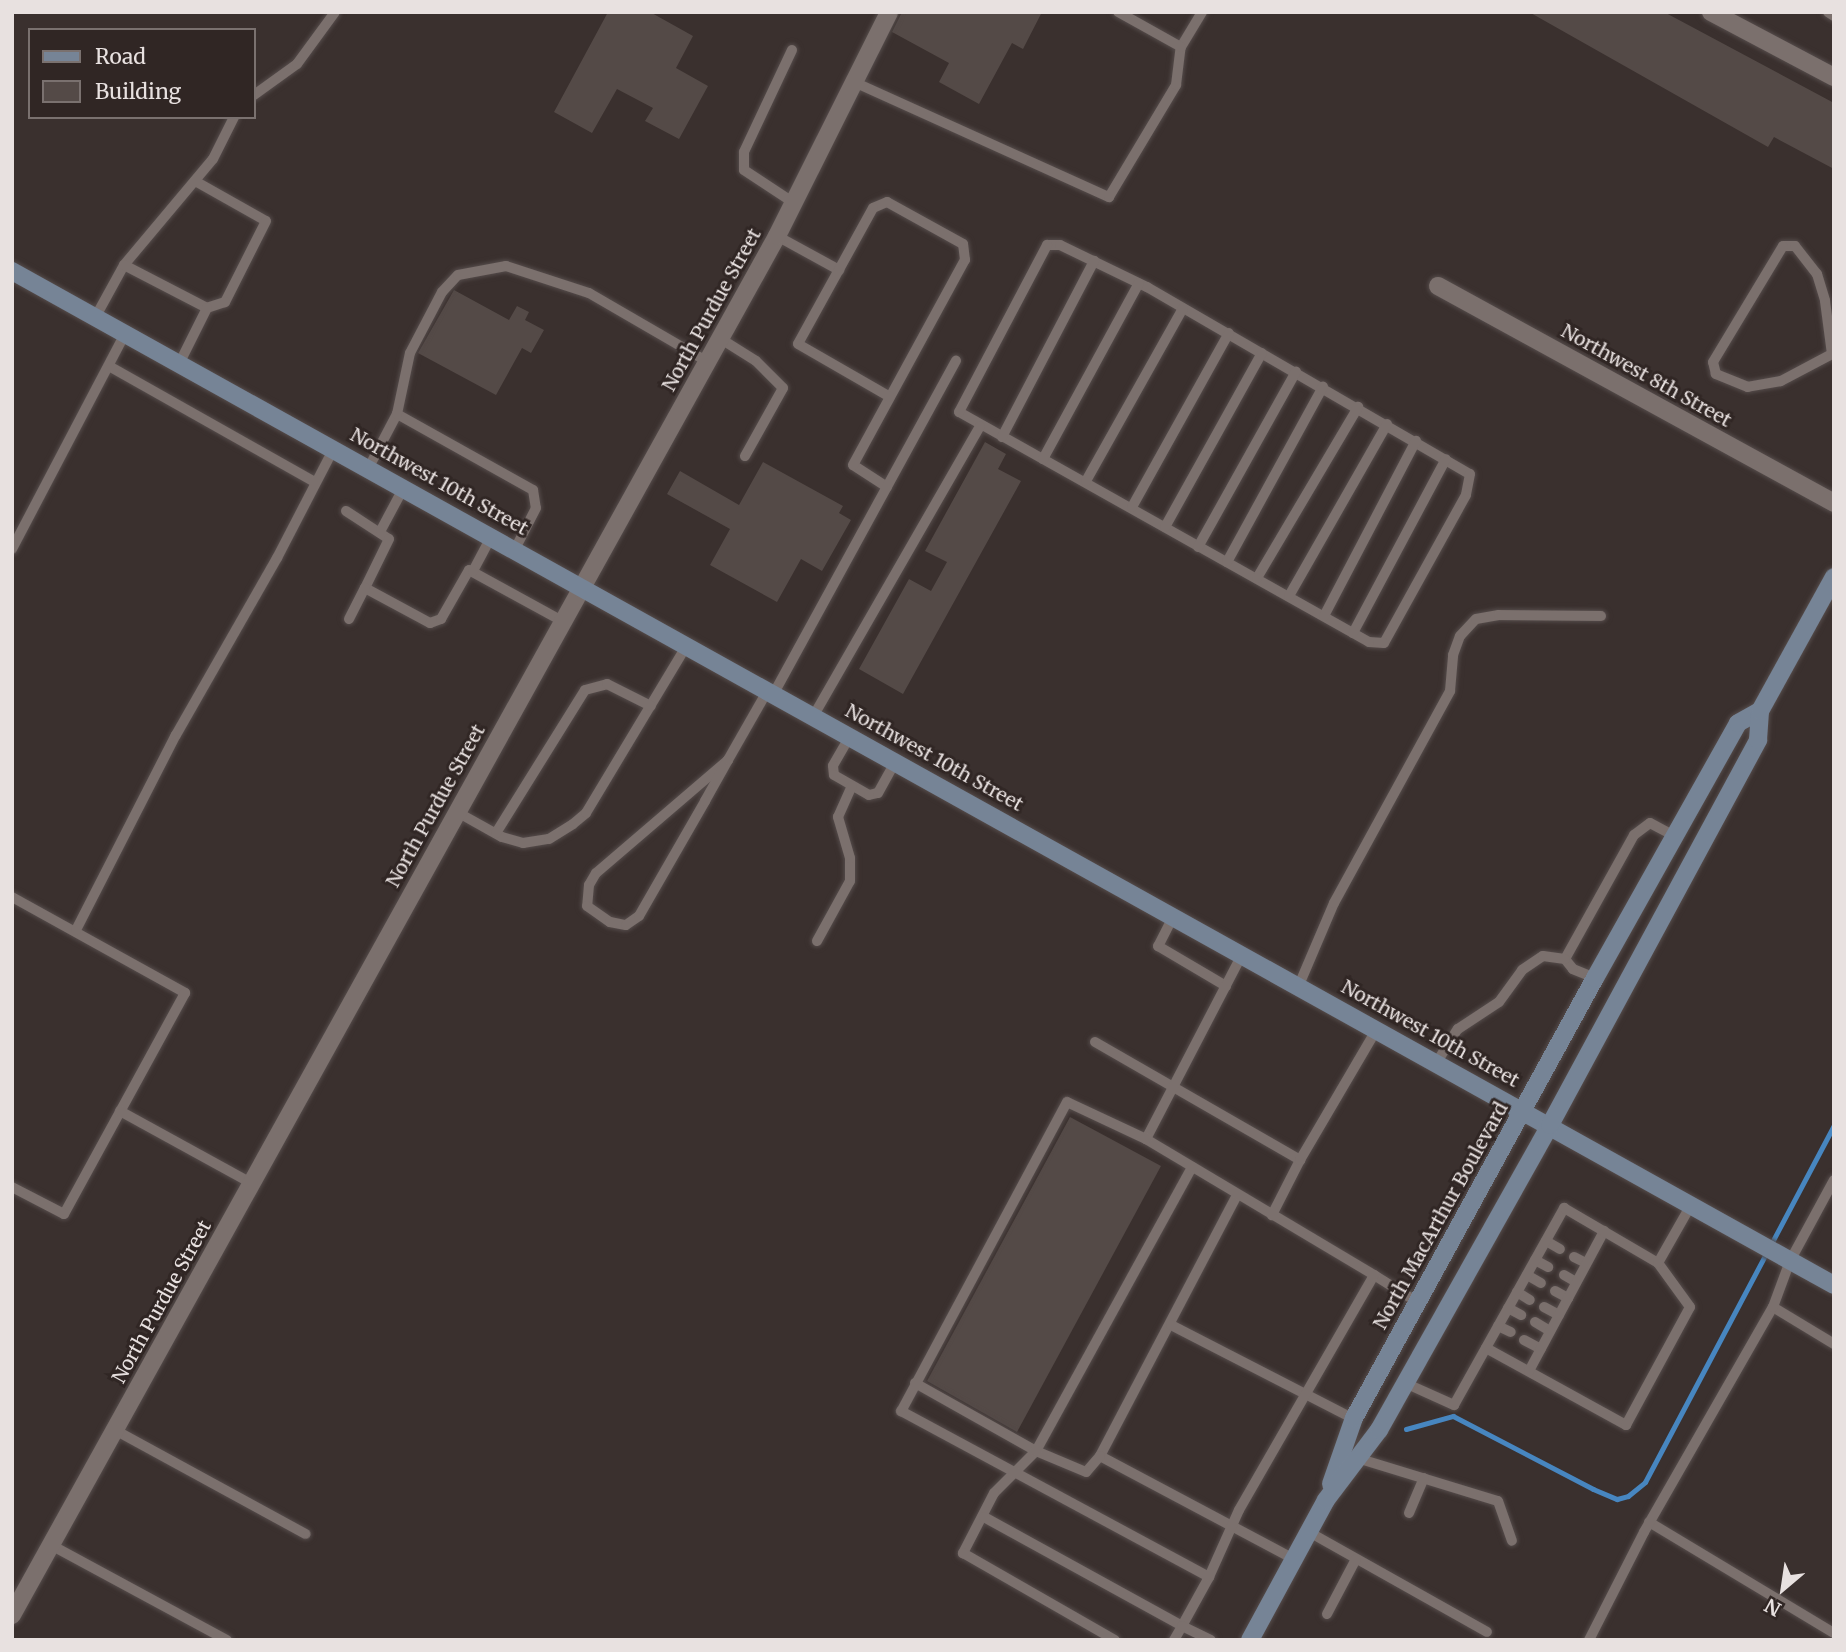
<!DOCTYPE html>
<html>
<head>
<meta charset="utf-8">
<style>
  body { margin:0 }
  #map { position:relative; width:1846px; height:1652px; overflow:hidden; background:#3a302e; font-family:Merriweather,serif }
  div>[style] { position:absolute }
  [style*='--x'] { left:calc(var(--x)*1px); top:calc(var(--y)*1px); width:calc(var(--w)*1px); rotate:calc(var(--a)*1deg) }
  .stream>* { height:5px; margin:-2.5px; padding:0 2.5px; transform-origin:2.5px; border-radius:2.5px; background:#4786c0 }
  .building>* { inset:0; background:#544a47 }
  .roads { filter:drop-shadow(0 0 2px #554c4b) drop-shadow(0 0 2px #554c4b) }
  .lane>* { height:10px; margin:-5px; padding:0 5px; transform-origin:5px; border-radius:5px; background:#7b706d }
  .street>* { height:18px; margin:-9px; padding:0 9px; transform-origin:9px; border-radius:9px; background:#7b706d }
  .secondary>* { height:18px; margin:-9px; padding:0 9px; transform-origin:9px; border-radius:9px; background:#768496 }
  span { translate:-50% -50%; white-space:nowrap; text-align:center; line-height:1.15; -webkit-text-stroke:6px #302624; paint-order:stroke }
  .street-label { font-size:19px; color:#e8e1e0 }
  .frame { position:absolute; inset:0; border:14px solid #e8e1e0; pointer-events:none }
  .legend { position:absolute; left:28px; top:28px; width:228px; height:91px; box-sizing:border-box; background:#302624; border:2px solid #7a716f; margin:0; padding:9px 12px; list-style:none; font-size:21px; color:#e8e1e0 }
  .legend li { display:flex; align-items:center; gap:14px; height:35px }
  .legend b { width:35px; border:2px solid #7a716f }
  .north { position:absolute; left:1748px; top:1554px; width:70px; height:70px; -webkit-text-stroke:5px #302624; paint-order:stroke; rotate:209deg; font-size:19px; font-weight:700; line-height:28px; text-align:center; color:#e8e1e0 }
  .north::after { content:''; display:block; margin:auto; width:24px; height:32px; background:#e8e1e0; clip-path:polygon(50% 0,100% 100%,50% 72%,0 100%) }
</style>
</head>
<body>
<div id="map">
  <div class="stream">
    <div style="--x:1406;--y:1429;--w:49;--a:-15.5"></div>
    <div style="--x:1453;--y:1416;--w:158;--a:27.5"></div>
    <div style="--x:1593;--y:1489;--w:26;--a:23"></div>
    <div style="--x:1617;--y:1499;--w:11;--a:-15"></div>
    <div style="--x:1628;--y:1496;--w:22;--a:-39"></div>
    <div style="--x:1645;--y:1482;--w:404;--a:-62.1"></div>
  </div>
  <div class="building">
    <div style="clip-path:polygon(608px 12px,650px 12px,693px 36px,676px 68px,708px 86px,679px 139px,645px 121px,653px 108px,617px 89px,592px 133px,554px 112px)"></div>
    <div style="clip-path:polygon(902px 12px,1042px 12px,1023px 49px,1012px 43px,979px 104px,939px 82px,949px 63px,892px 32px)"></div>
    <div style="clip-path:polygon(1529px 12px,1664px 12px,1834px 103px,1834px 169px,1774px 137px,1768px 147px)"></div>
    <div style="clip-path:polygon(454px 290px,509px 320px,517px 306px,529px 312px,525px 320px,544px 330px,531px 353px,522px 348px,496px 395px,418px 353px)"></div>
    <div style="clip-path:polygon(985px 442px,1006px 454px,998px 469px,1021px 481px,903px 694px,859px 669px,909px 579px,931px 591px,947px 562px,925px 551px)"></div>
    <div style="clip-path:polygon(763px 462px,843px 506px,839px 513px,851px 520px,822px 571px,801px 559px,777px 602px,710px 565px,730px 529px,667px 494px,680px 471px,739px 505px)"></div>
    <div style="clip-path:polygon(1070px 1117px,1161px 1166px,1017px 1432px,927px 1381px)"></div>
  </div>
  <div class="roads">
    <div class="lane">
      <div style="--x:1828;--y:12;--w:7;--a:34"></div>
      <div style="--x:1181;--y:47;--w:41;--a:-59"></div>
      <div style="--x:792;--y:50;--w:113;--a:115.2"></div>
      <div style="--x:744;--y:152;--w:18;--a:90"></div>
      <div style="--x:744;--y:170;--w:60;--a:33.4"></div>
      <div style="--x:854;--y:82;--w:280;--a:24.3"></div>
      <div style="--x:1109;--y:197;--w:131;--a:-59.1"></div>
      <div style="--x:1176;--y:85;--w:38;--a:-83"></div>
      <div style="--x:1181;--y:47;--w:72;--a:-150.9"></div>
      <div style="--x:254;--y:95;--w:53;--a:-35.8"></div>
      <div style="--x:297;--y:64;--w:64;--a:-53.8"></div>
      <div style="--x:195;--y:181;--w:81;--a:29.4"></div>
      <div style="--x:266;--y:221;--w:91;--a:116.8"></div>
      <div style="--x:225;--y:302;--w:19;--a:162"></div>
      <div style="--x:777;--y:236;--w:71;--a:28.7"></div>
      <div style="--x:1047;--y:245;--w:13;--a:0"></div>
      <div style="--x:1060;--y:245;--w:97;--a:25.8"></div>
      <div style="--x:1147;--y:287;--w:373;--a:30.1"></div>
      <div style="--x:1470;--y:474;--w:21;--a:101"></div>
      <div style="--x:1466;--y:495;--w:169;--a:119"></div>
      <div style="--x:1384;--y:643;--w:15;--a:-176"></div>
      <div style="--x:1369;--y:642;--w:470;--a:-150.7"></div>
      <div style="--x:959;--y:412;--w:189;--a:-62.2"></div>
      <div style="--x:1783;--y:246;--w:12;--a:0"></div>
      <div style="--x:1795;--y:246;--w:36;--a:52"></div>
      <div style="--x:1817;--y:274;--w:28;--a:73"></div>
      <div style="--x:1825;--y:301;--w:53;--a:82.5"></div>
      <div style="--x:1832;--y:354;--w:58;--a:152.1"></div>
      <div style="--x:1781;--y:381;--w:34;--a:170"></div>
      <div style="--x:1748;--y:387;--w:35;--a:-158"></div>
      <div style="--x:1716;--y:374;--w:12;--a:-104"></div>
      <div style="--x:1713;--y:362;--w:135;--a:-58.9"></div>
      <div style="--x:124;--y:265;--w:138;--a:-50"></div>
      <div style="--x:213;--y:159;--w:47;--a:-63.4"></div>
      <div style="--x:96;--y:316;--w:58;--a:-61.2"></div>
      <div style="--x:124;--y:265;--w:93;--a:27.4"></div>
      <div style="--x:207;--y:308;--w:60;--a:116.6"></div>
      <div style="--x:721;--y:339;--w:41;--a:32.2"></div>
      <div style="--x:756;--y:361;--w:38;--a:45"></div>
      <div style="--x:783;--y:388;--w:78;--a:119.2"></div>
      <div style="--x:109;--y:366;--w:236;--a:29.4"></div>
      <div style="--x:397;--y:414;--w:156;--a:29.2"></div>
      <div style="--x:533;--y:490;--w:18;--a:81"></div>
      <div style="--x:536;--y:508;--w:46;--a:117.1"></div>
      <div style="--x:1002;--y:437;--w:199;--a:-62.4"></div>
      <div style="--x:1043;--y:459;--w:200;--a:-61.4"></div>
      <div style="--x:369;--y:467;--w:60;--a:-62.2"></div>
      <div style="--x:397;--y:414;--w:62;--a:-78"></div>
      <div style="--x:410;--y:353;--w:69;--a:-62.3"></div>
      <div style="--x:442;--y:292;--w:23;--a:-47"></div>
      <div style="--x:458;--y:275;--w:49;--a:-10.6"></div>
      <div style="--x:506;--y:266;--w:87;--a:18"></div>
      <div style="--x:589;--y:293;--w:138;--a:30.1"></div>
      <div style="--x:1086;--y:481;--w:198;--a:-60.7"></div>
      <div style="--x:887;--y:487;--w:40;--a:-147.1"></div>
      <div style="--x:853;--y:465;--w:234;--a:-61.4"></div>
      <div style="--x:965;--y:260;--w:16;--a:-97"></div>
      <div style="--x:963;--y:244;--w:87;--a:-151.1"></div>
      <div style="--x:887;--y:202;--w:15;--a:157"></div>
      <div style="--x:873;--y:208;--w:155;--a:118.9"></div>
      <div style="--x:798;--y:344;--w:106;--a:29.9"></div>
      <div style="--x:1132;--y:507;--w:199;--a:-60.9"></div>
      <div style="--x:346;--y:511;--w:51;--a:33.1"></div>
      <div style="--x:389;--y:539;--w:55;--a:116.1"></div>
      <div style="--x:365;--y:588;--w:74;--a:28.3"></div>
      <div style="--x:430;--y:623;--w:12;--a:-20"></div>
      <div style="--x:441;--y:619;--w:56;--a:-60.3"></div>
      <div style="--x:469;--y:570;--w:106;--a:28.7"></div>
      <div style="--x:1165;--y:527;--w:199;--a:-60.9"></div>
      <div style="--x:381;--y:530;--w:49;--a:-61.9"></div>
      <div style="--x:1198;--y:547;--w:201;--a:-60.8"></div>
      <div style="--x:12;--y:549;--w:245;--a:-62.3"></div>
      <div style="--x:1227;--y:562;--w:200;--a:-61.3"></div>
      <div style="--x:473;--y:571;--w:40;--a:-62"></div>
      <div style="--x:1257;--y:578;--w:199;--a:-59.4"></div>
      <div style="--x:1289;--y:596;--w:198;--a:-60.3"></div>
      <div style="--x:1324;--y:616;--w:198;--a:-62.3"></div>
      <div style="--x:349;--y:619;--w:35;--a:-63"></div>
      <div style="--x:1353;--y:633;--w:197;--a:-61.9"></div>
      <div style="--x:774;--y:693;--w:379;--a:-61.3"></div>
      <div style="--x:814;--y:715;--w:333;--a:-60.1"></div>
      <div style="--x:850;--y:736;--w:34;--a:120"></div>
      <div style="--x:833;--y:766;--w:9;--a:84"></div>
      <div style="--x:834;--y:775;--w:40;--a:29.7"></div>
      <div style="--x:869;--y:795;--w:9;--a:-13"></div>
      <div style="--x:878;--y:793;--w:37;--a:-61"></div>
      <div style="--x:728;--y:760;--w:174;--a:139.4"></div>
      <div style="--x:596;--y:873;--w:14;--a:120"></div>
      <div style="--x:589;--y:885;--w:21;--a:95"></div>
      <div style="--x:587;--y:906;--w:28;--a:35"></div>
      <div style="--x:610;--y:922;--w:16;--a:11"></div>
      <div style="--x:626;--y:925;--w:16;--a:-35"></div>
      <div style="--x:639;--y:916;--w:133;--a:-60.1"></div>
      <div style="--x:705;--y:801;--w:47;--a:-60.7"></div>
      <div style="--x:728;--y:760;--w:81;--a:-60.3"></div>
      <div style="--x:457;--y:812;--w:51;--a:29.1"></div>
      <div style="--x:502;--y:837;--w:22;--a:16"></div>
      <div style="--x:523;--y:843;--w:26;--a:-9"></div>
      <div style="--x:549;--y:839;--w:28;--a:-32"></div>
      <div style="--x:573;--y:824;--w:17;--a:-40"></div>
      <div style="--x:586;--y:813;--w:196;--a:-59"></div>
      <div style="--x:496;--y:833;--w:168;--a:-58.1"></div>
      <div style="--x:585;--y:690;--w:23;--a:-15"></div>
      <div style="--x:607;--y:684;--w:49;--a:26.6"></div>
      <div style="--x:12;--y:897;--w:198;--a:29"></div>
      <div style="--x:185;--y:993;--w:252;--a:118.7"></div>
      <div style="--x:64;--y:1214;--w:59;--a:-152.6"></div>
      <div style="--x:1174;--y:915;--w:35;--a:117"></div>
      <div style="--x:1158;--y:946;--w:79;--a:30.5"></div>
      <div style="--x:76;--y:930;--w:219;--a:-62.9"></div>
      <div style="--x:176;--y:735;--w:204;--a:-60.3"></div>
      <div style="--x:277;--y:558;--w:124;--a:-62.6"></div>
      <div style="--x:817;--y:941;--w:68;--a:-61.2"></div>
      <div style="--x:850;--y:881;--w:23;--a:-90"></div>
      <div style="--x:850;--y:858;--w:43;--a:-106.3"></div>
      <div style="--x:838;--y:817;--w:34;--a:-66"></div>
      <div style="--x:1595;--y:978;--w:24;--a:-158"></div>
      <div style="--x:1573;--y:969;--w:13;--a:-129"></div>
      <div style="--x:1565;--y:959;--w:142;--a:-60.9"></div>
      <div style="--x:1634;--y:835;--w:20;--a:-37"></div>
      <div style="--x:1650;--y:823;--w:27;--a:28"></div>
      <div style="--x:1299;--y:985;--w:89;--a:-66.9"></div>
      <div style="--x:1334;--y:903;--w:242;--a:-61.3"></div>
      <div style="--x:1450;--y:691;--w:36;--a:-85"></div>
      <div style="--x:1453;--y:655;--w:20;--a:-70"></div>
      <div style="--x:1460;--y:636;--w:23;--a:-47"></div>
      <div style="--x:1476;--y:619;--w:23;--a:-10"></div>
      <div style="--x:1499;--y:615;--w:102;--a:0.6"></div>
      <div style="--x:1095;--y:1042;--w:237;--a:29.9"></div>
      <div style="--x:1300;--y:1160;--w:62;--a:117"></div>
      <div style="--x:1437;--y:1062;--w:39;--a:-58"></div>
      <div style="--x:1458;--y:1029;--w:49;--a:-33.4"></div>
      <div style="--x:1499;--y:1002;--w:39;--a:-54"></div>
      <div style="--x:1522;--y:970;--w:25;--a:-34"></div>
      <div style="--x:1543;--y:956;--w:22;--a:8"></div>
      <div style="--x:120;--y:1111;--w:149;--a:28.8"></div>
      <div style="--x:1146;--y:1139;--w:210;--a:-62.5"></div>
      <div style="--x:1300;--y:1160;--w:152;--a:-59.6"></div>
      <div style="--x:1237;--y:1195;--w:295;--a:117.7"></div>
      <div style="--x:1100;--y:1456;--w:220;--a:28"></div>
      <div style="--x:1546;--y:1241;--w:16;--a:30"></div>
      <div style="--x:1574;--y:1257;--w:13;--a:27"></div>
      <div style="--x:1535;--y:1260;--w:15;--a:28"></div>
      <div style="--x:1374;--y:1275;--w:51;--a:32.1"></div>
      <div style="--x:1527;--y:1275;--w:16;--a:30"></div>
      <div style="--x:1564;--y:1275;--w:14;--a:30"></div>
      <div style="--x:1555;--y:1291;--w:15;--a:28"></div>
      <div style="--x:1517;--y:1292;--w:15;--a:32"></div>
      <div style="--x:1544;--y:1307;--w:17;--a:28"></div>
      <div style="--x:1773;--y:1307;--w:71;--a:31.2"></div>
      <div style="--x:1508;--y:1308;--w:15;--a:28"></div>
      <div style="--x:1535;--y:1322;--w:17;--a:31"></div>
      <div style="--x:1171;--y:1325;--w:206;--a:27.2"></div>
      <div style="--x:1498;--y:1326;--w:14;--a:25"></div>
      <div style="--x:1524;--y:1340;--w:19;--a:28"></div>
      <div style="--x:1486;--y:1348;--w:160;--a:28.8"></div>
      <div style="--x:1626;--y:1425;--w:134;--a:-61.5"></div>
      <div style="--x:1690;--y:1307;--w:54;--a:-126"></div>
      <div style="--x:1529;--y:1371;--w:159;--a:-61.8"></div>
      <div style="--x:915;--y:1383;--w:139;--a:29.3"></div>
      <div style="--x:1036;--y:1451;--w:59;--a:135"></div>
      <div style="--x:994;--y:1493;--w:68;--a:117.3"></div>
      <div style="--x:963;--y:1553;--w:175;--a:29.8"></div>
      <div style="--x:1405;--y:1383;--w:54;--a:24.2"></div>
      <div style="--x:1454;--y:1405;--w:226;--a:-60.8"></div>
      <div style="--x:1564;--y:1208;--w:109;--a:30.3"></div>
      <div style="--x:1658;--y:1263;--w:67;--a:-60.4"></div>
      <div style="--x:115;--y:1430;--w:217;--a:28.6"></div>
      <div style="--x:1100;--y:1456;--w:21;--a:131"></div>
      <div style="--x:1086;--y:1472;--w:54;--a:-157.2"></div>
      <div style="--x:1036;--y:1451;--w:324;--a:-61.2"></div>
      <div style="--x:1357;--y:1458;--w:147;--a:17"></div>
      <div style="--x:1498;--y:1501;--w:42;--a:70.7"></div>
      <div style="--x:1409;--y:1513;--w:38;--a:-67"></div>
      <div style="--x:984;--y:1517;--w:226;--a:28.8"></div>
      <div style="--x:1182;--y:1626;--w:56;--a:-61.1"></div>
      <div style="--x:1209;--y:1577;--w:73;--a:-65.9"></div>
      <div style="--x:1239;--y:1510;--w:271;--a:-60.1"></div>
      <div style="--x:1374;--y:1275;--w:265;--a:-149.2"></div>
      <div style="--x:1146;--y:1139;--w:87;--a:-154.9"></div>
      <div style="--x:1067;--y:1102;--w:351;--a:118.2"></div>
      <div style="--x:901;--y:1411;--w:350;--a:28.3"></div>
      <div style="--x:1649;--y:1522;--w:216;--a:31"></div>
      <div style="--x:1309;--y:1532;--w:204;--a:29.3"></div>
      <div style="--x:51;--y:1545;--w:200;--a:28.4"></div>
      <div style="--x:1327;--y:1614;--w:62;--a:-62.2"></div>
      <div style="--x:1174;--y:1640;--w:16;--a:-60"></div>
      <div style="--x:1182;--y:1626;--w:32;--a:26"></div>
      <div style="--x:1589;--y:1640;--w:121;--a:-63"></div>
      <div style="--x:1644;--y:1532;--w:259;--a:-60.2"></div>
      <div style="--x:1773;--y:1307;--w:49;--a:-69.7"></div>
      <div style="--x:1790;--y:1261;--w:92;--a:-61.5"></div>
    </div>
    <div class="street">
      <div style="--x:1711;--y:12;--w:139;--a:27.9"></div>
      <div style="--x:1438;--y:286;--w:452;--a:28.7"></div>
      <div style="--x:12;--y:1615;--w:1577;--a:-60.98"></div>
      <div style="--x:777;--y:236;--w:250;--a:-63.4"></div>
    </div>
    <div class="secondary">
      <div style="--x:12;--y:271;--w:2085;--a:29.1"></div>
      <div style="--x:1331;--y:1484;--w:70;--a:-70.8"></div>
      <div style="--x:1354;--y:1418;--w:502;--a:-61.29"></div>
      <div style="--x:1595;--y:978;--w:292;--a:-60.7"></div>
      <div style="--x:1738;--y:723;--w:25;--a:-29"></div>
      <div style="--x:1250;--y:1640;--w:159;--a:-61.5"></div>
      <div style="--x:1326;--y:1500;--w:88;--a:-52.9"></div>
      <div style="--x:1379;--y:1430;--w:350;--a:-60.7"></div>
      <div style="--x:1550;--y:1125;--w:438;--a:-61.6"></div>
      <div style="--x:1758;--y:740;--w:29;--a:-86"></div>
      <div style="--x:1760;--y:711;--w:153;--a:-61.1"></div>
    </div>
  </div>
  <div class="street-label">
    <span style="left:712px;top:310px;rotate:-61deg">North Purdue Street</span>
    <span style="left:1646px;top:376px;rotate:29deg">Northwest 8th Street</span>
    <span style="left:439px;top:482px;rotate:29deg">Northwest 10th Street</span>
    <span style="left:934px;top:758px;rotate:29deg">Northwest 10th Street</span>
    <span style="left:436px;top:806px;rotate:-61deg">North Purdue Street</span>
    <span style="left:1430px;top:1034px;rotate:29deg">Northwest 10th Street</span>
    <span style="left:1441px;top:1216px;rotate:-61deg">North MacArthur Boulevard</span>
    <span style="left:162px;top:1302px;rotate:-61deg">North Purdue Street</span>
  </div>
  <div class="frame"></div>
  <ul class="legend">
  <li><b style="height:9px;background:#768496"></b>Road</li>
  <li><b style="height:19px;background:#544a47"></b>Building</li>
  </ul>
  <div class="north">N</div>
</div>
</body>
</html>
